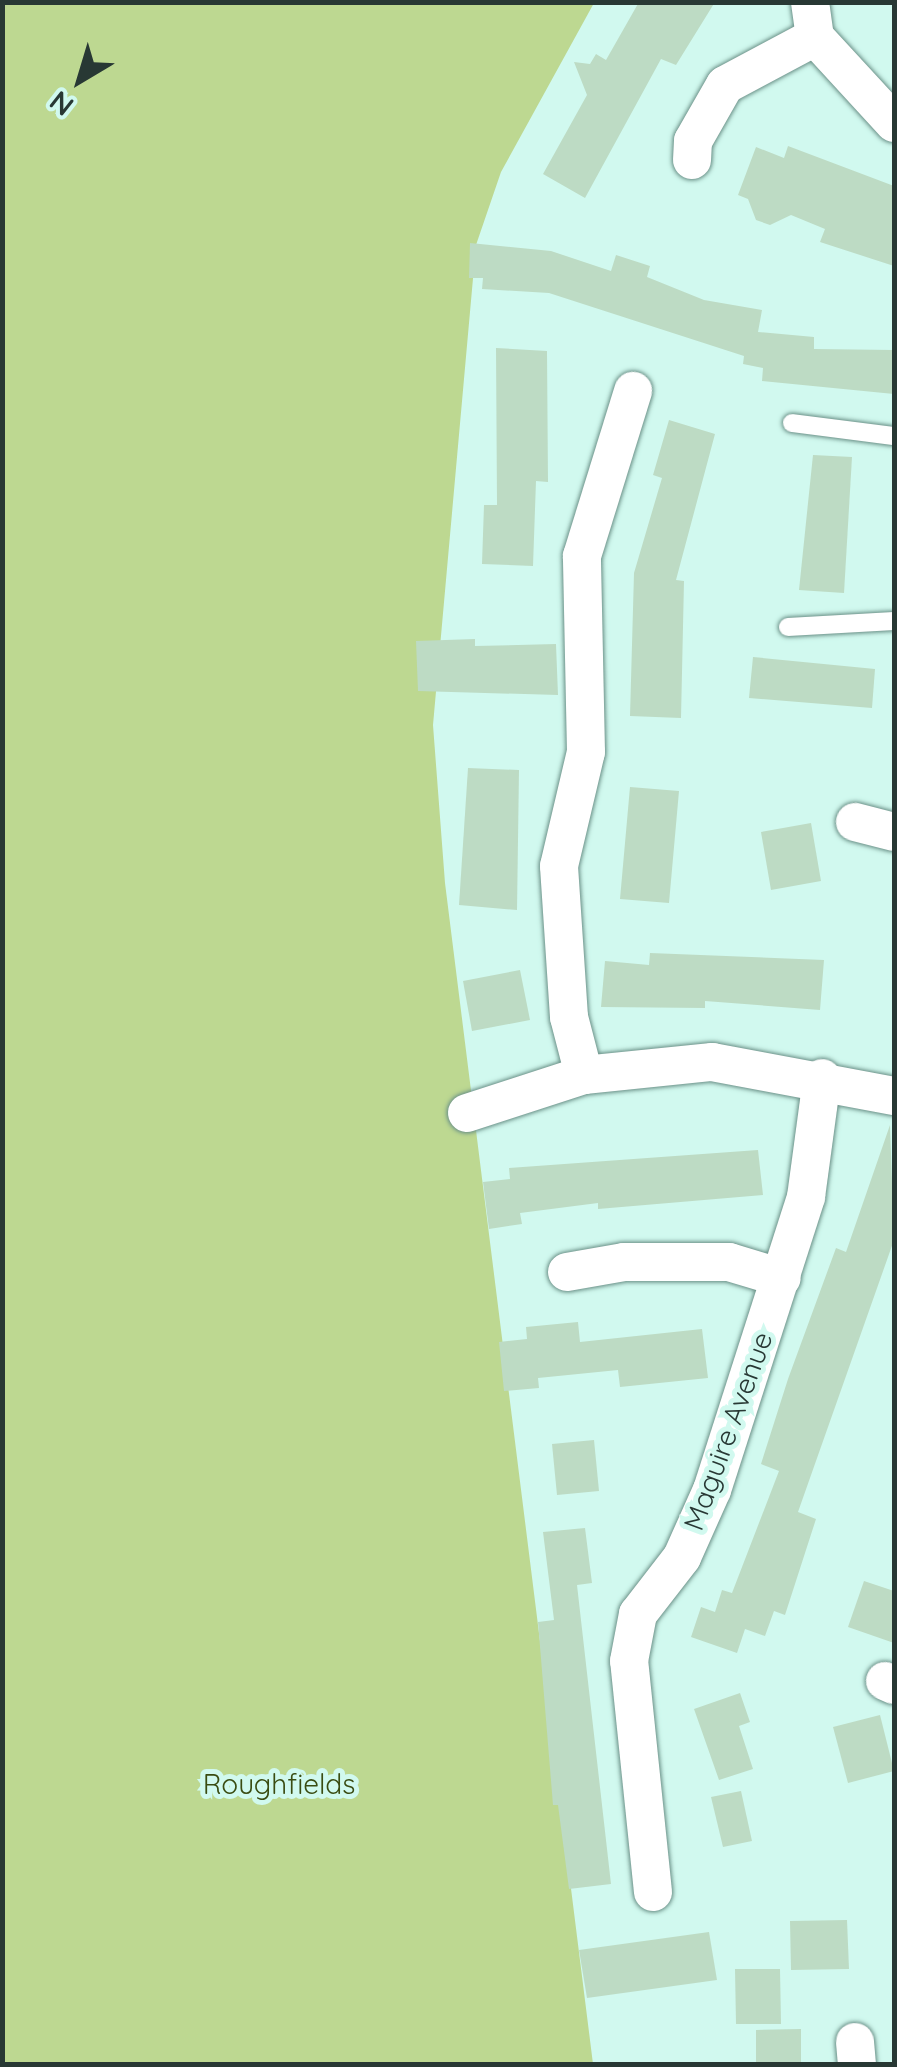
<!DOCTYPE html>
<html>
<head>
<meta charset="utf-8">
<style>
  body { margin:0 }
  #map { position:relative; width:897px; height:2067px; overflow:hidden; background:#d1f9ef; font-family:Quicksand,sans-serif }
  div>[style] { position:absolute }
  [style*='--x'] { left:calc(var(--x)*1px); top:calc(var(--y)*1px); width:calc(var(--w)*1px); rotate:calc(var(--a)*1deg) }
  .green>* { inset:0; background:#bdd891 }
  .building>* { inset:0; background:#bddbc4 }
  .roads { filter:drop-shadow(0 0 2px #6b9188) drop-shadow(0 0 2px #6b9188) }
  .lane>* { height:18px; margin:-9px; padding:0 9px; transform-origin:9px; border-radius:9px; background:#fff }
  .street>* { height:38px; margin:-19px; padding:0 19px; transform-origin:19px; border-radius:19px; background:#fff }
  span { translate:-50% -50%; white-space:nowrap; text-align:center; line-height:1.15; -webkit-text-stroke:10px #d1f9ef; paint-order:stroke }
  .street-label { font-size:28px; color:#283834 }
  .park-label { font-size:28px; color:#3a4c12 }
  .frame { position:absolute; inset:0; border:5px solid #283834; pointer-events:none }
  .north { position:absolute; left:30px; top:30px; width:100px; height:100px; -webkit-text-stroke:8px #d1f9ef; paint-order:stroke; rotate:218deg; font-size:28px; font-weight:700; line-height:40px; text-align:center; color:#283834 }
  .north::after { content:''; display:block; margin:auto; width:35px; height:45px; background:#283834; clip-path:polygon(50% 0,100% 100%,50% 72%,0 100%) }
</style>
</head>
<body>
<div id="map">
  <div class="green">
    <div style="clip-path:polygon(3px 3px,594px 3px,501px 172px,476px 245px,433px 725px,445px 883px,593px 2064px,4px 2064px)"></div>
  </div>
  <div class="building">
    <div style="clip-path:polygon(639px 2px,715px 2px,676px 65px,661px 59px,585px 198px,543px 174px,587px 95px,574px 62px,590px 64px,596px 54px,606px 60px)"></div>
    <div style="clip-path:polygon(788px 146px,894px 186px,894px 266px,820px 242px,825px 229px,791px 215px,770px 225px,756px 220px,748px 199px,738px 195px,756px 147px,784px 158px)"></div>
    <div style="clip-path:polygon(470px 243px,551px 251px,611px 271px,616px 255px,650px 266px,647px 277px,704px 300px,762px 310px,758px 332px,814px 337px,814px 349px,894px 350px,894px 394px,762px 381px,763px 368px,743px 364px,744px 356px,549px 293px,482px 289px,483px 278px,469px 278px)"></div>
    <div style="clip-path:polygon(496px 348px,547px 351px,548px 482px,536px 481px,533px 566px,482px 564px,484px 505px,497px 505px)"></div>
    <div style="clip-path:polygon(669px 420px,715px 434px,676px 580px,684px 581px,681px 718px,630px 716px,634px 573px,662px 478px,653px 475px)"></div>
    <div style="clip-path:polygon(813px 455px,852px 457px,844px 593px,799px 590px)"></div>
    <div style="clip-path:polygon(475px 639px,475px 646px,556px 644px,558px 695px,418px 691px,416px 641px)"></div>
    <div style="clip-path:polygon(753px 657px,875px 669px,872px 708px,749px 698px)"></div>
    <div style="clip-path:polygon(468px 768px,519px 770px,517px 910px,459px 905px)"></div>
    <div style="clip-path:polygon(630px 787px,679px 791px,669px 903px,620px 899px)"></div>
    <div style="clip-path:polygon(811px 823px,821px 881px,771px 890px,761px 832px)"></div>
    <div style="clip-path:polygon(650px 953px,824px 960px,820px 1010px,705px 1001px,705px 1008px,601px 1007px,605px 961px,649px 965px)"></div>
    <div style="clip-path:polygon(520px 970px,530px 1020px,472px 1031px,463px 981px)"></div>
    <div style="clip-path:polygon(890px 1125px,894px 1240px,798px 1512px,816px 1519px,785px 1615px,774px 1611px,765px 1636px,745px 1629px,737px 1653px,691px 1637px,701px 1607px,715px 1612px,722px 1590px,732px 1593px,779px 1471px,761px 1464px,788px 1379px,836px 1248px,846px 1252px)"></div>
    <div style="clip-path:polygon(758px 1150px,763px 1195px,598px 1209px,598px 1203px,520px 1213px,522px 1224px,489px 1229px,483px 1182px,510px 1179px,509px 1168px)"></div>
    <div style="clip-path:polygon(578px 1322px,580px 1342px,702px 1329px,708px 1378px,620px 1387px,618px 1370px,538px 1378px,539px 1388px,504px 1391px,499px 1342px,527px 1339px,526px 1327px)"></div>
    <div style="clip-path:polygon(594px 1440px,599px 1491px,557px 1495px,552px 1444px)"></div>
    <div style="clip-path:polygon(585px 1528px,592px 1583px,577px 1585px,611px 1884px,569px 1889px,558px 1805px,553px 1805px,538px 1622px,554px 1620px,543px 1532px)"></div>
    <div style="clip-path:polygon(864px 1581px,894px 1591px,894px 1643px,848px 1627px)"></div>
    <div style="clip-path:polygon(740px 1693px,750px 1722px,739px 1726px,753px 1769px,719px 1780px,694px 1709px)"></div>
    <div style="clip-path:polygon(880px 1715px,894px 1771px,848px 1783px,833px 1727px)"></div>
    <div style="clip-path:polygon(741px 1791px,752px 1841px,723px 1847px,711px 1797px)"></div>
    <div style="clip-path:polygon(847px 1920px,849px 1969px,791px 1970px,790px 1921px)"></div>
    <div style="clip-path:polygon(709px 1932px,717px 1980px,587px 1998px,579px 1950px)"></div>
    <div style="clip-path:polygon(735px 1969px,780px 1969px,781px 2024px,736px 2024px)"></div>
    <div style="clip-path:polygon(801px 2029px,801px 2064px,756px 2064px,756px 2030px)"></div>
  </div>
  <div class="roads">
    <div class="lane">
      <div style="--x:792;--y:423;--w:103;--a:7.3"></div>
      <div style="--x:788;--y:627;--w:106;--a:-3.2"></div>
    </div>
    <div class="street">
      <div style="--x:810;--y:2;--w:35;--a:82"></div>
      <div style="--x:815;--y:37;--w:117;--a:47.4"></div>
      <div style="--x:692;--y:160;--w:19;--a:-87"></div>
      <div style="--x:693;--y:141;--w:64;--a:-60.3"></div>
      <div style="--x:725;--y:85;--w:102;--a:-28.1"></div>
      <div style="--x:855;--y:822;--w:40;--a:14.4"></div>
      <div style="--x:584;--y:1075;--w:60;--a:-104.5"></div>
      <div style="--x:569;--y:1017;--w:151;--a:-93.8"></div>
      <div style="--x:559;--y:866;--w:117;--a:-76.7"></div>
      <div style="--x:586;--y:752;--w:196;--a:-91.2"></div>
      <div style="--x:582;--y:556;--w:173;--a:-72.8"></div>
      <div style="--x:467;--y:1113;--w:123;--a:-18"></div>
      <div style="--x:584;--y:1075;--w:129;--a:-5.8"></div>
      <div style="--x:712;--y:1062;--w:185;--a:10.6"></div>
      <div style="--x:567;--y:1272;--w:58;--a:-10"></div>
      <div style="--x:624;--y:1262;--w:105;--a:0"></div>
      <div style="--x:729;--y:1262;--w:55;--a:16.8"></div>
      <div style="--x:885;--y:1681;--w:10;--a:24"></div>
      <div style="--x:653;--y:1892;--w:232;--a:-95.9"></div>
      <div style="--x:629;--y:1661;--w:48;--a:-79.2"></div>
      <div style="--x:638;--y:1614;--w:72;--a:-52.3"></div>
      <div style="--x:682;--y:1557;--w:73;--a:-65.9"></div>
      <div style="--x:712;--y:1490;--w:308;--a:-72.2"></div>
      <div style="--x:806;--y:1197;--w:120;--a:-82.3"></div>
      <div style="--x:855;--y:2042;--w:22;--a:85"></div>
    </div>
  </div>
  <div class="street-label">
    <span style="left:728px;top:1431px;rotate:-70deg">Maguire Avenue</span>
  </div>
  <div class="park-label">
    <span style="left:279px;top:1784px">Roughfields</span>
  </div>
  <div class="frame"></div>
  <div class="north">N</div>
</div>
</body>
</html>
